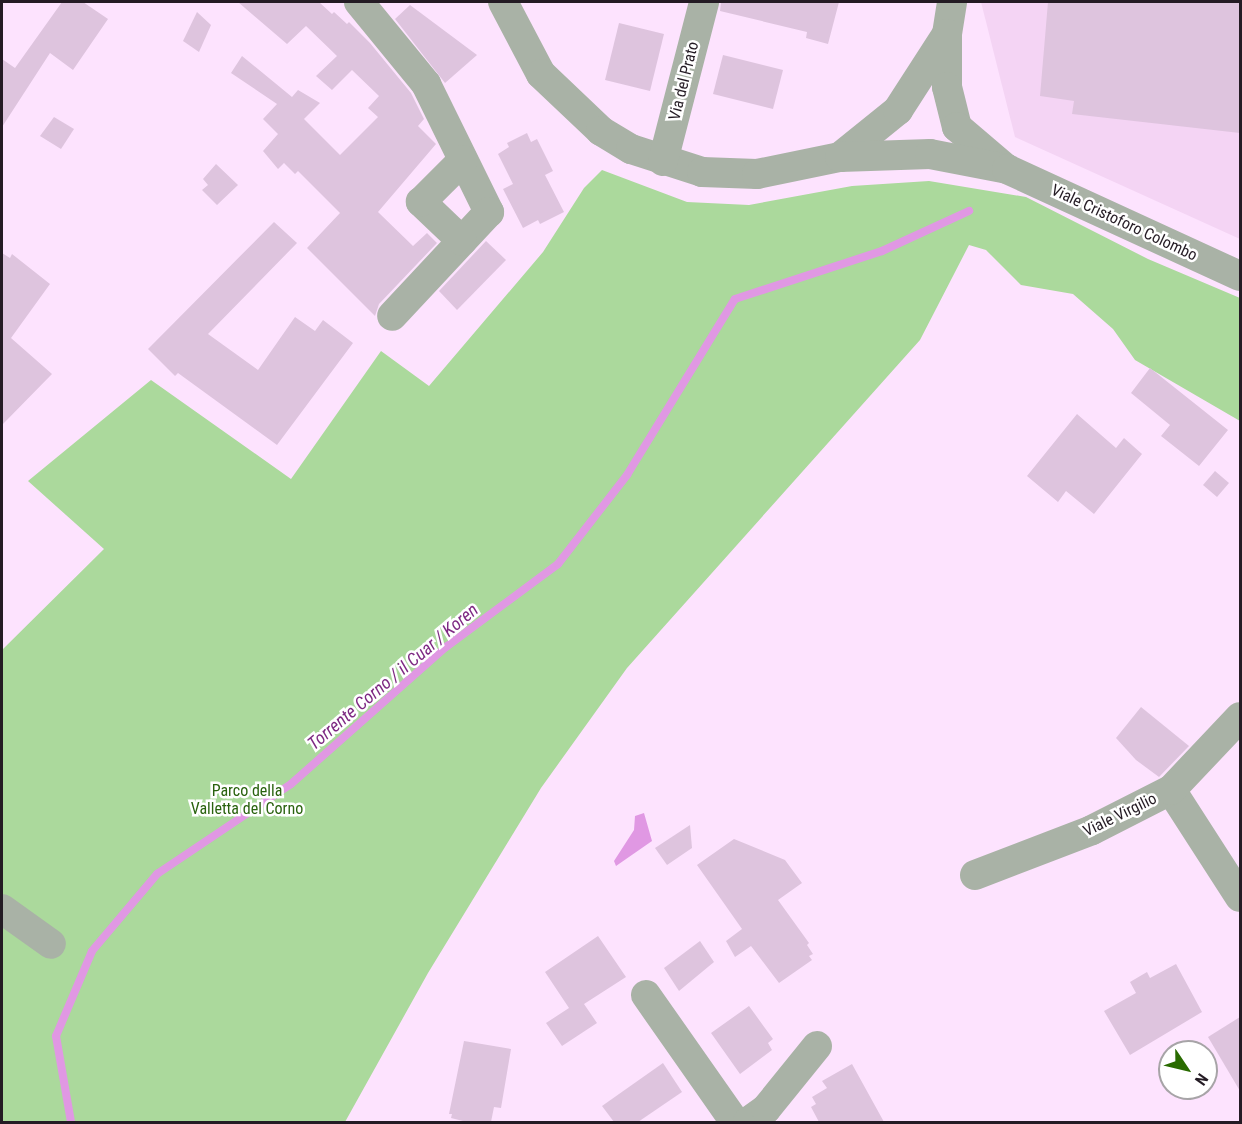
<!DOCTYPE html>
<html>
<head>
<meta charset="utf-8">
<style>
  body { margin:0 }
  #map { position:relative; width:1242px; height:1124px; overflow:hidden; background:#fde3fe; font-family:"Roboto Condensed",sans-serif }
  div>[style] { position:absolute }
  [style*='--x'] { left:calc(var(--x)*1px); top:calc(var(--y)*1px); width:calc(var(--w)*1px); rotate:calc(var(--a)*1deg) }
  .built>* { inset:0; background:#f4d4f4 }
  .green>* { inset:0; background:#abd99c }
  .water>* { inset:0; background:#e098e3 }
  .stream>* { height:8px; margin:-4px; padding:0 4px; transform-origin:4px; border-radius:4px; background:#e098e3 }
  .building>* { inset:0; background:#dec4de }
  .minor>* { height:30px; margin:-15px; padding:0 15px; transform-origin:15px; border-radius:15px; background:#a9b2a6 }
  span { translate:-50% -50%; white-space:nowrap; text-align:center; line-height:1.15; -webkit-text-stroke:5px #fff; paint-order:stroke }
  .street-label { font-size:16px; color:#241b24 }
  .park-label { font-size:16px; color:#29620e }
  .water-label { font-size:18px; color:#7e2a83; font-style:italic }
  .frame { position:absolute; inset:0; border:3px solid #241b24; pointer-events:none }
  .north { position:absolute; left:1158px; top:1040px; width:60px; height:60px; box-sizing:border-box; background:#fff; border:2px solid #a7a4a7; border-radius:50%; rotate:125deg; font-size:16px; font-weight:700; line-height:24px; text-align:center; color:#241b24 }
  .north::after { content:''; display:block; margin:auto; width:21px; height:27px; background:#296b00; clip-path:polygon(50% 0,100% 100%,50% 72%,0 100%) }
</style>
</head>
<body>
<div id="map">
  <div class="built">
    <div style="clip-path:polygon(981px 2px,1240px 2px,1240px 239px,1015px 137px)"></div>
  </div>
  <div class="green">
    <div style="clip-path:polygon(602px 170px,687px 202px,749px 205px,852px 186px,929px 181px,1026px 197px,1148px 259px,1240px 298px,1240px 421px,1135px 360px,1113px 329px,1073px 294px,1021px 285px,986px 250px,969px 245px,920px 340px,627px 668px,541px 788px,428px 973px,345px 1122px,2px 1122px,2px 650px,104px 549px,28px 481px,151px 380px,291px 479px,381px 351px,429px 386px,543px 252px,584px 188px)"></div>
  </div>
  <div class="water">
    <div style="clip-path:polygon(644px 813px,652px 841px,616px 866px,614px 861px,634px 830px,635px 816px)"></div>
  </div>
  <div class="stream">
    <div style="--x:71;--y:1122;--w:87;--a:-99.9"></div>
    <div style="--x:56;--y:1036;--w:92;--a:-67"></div>
    <div style="--x:92;--y:951;--w:101;--a:-49.8"></div>
    <div style="--x:157;--y:874;--w:161;--a:-33.9"></div>
    <div style="--x:291;--y:784;--w:207;--a:-41.5"></div>
    <div style="--x:446;--y:647;--w:139;--a:-36.5"></div>
    <div style="--x:558;--y:564;--w:113;--a:-52.2"></div>
    <div style="--x:627;--y:475;--w:206;--a:-58.5"></div>
    <div style="--x:735;--y:299;--w:155;--a:-18.1"></div>
    <div style="--x:882;--y:251;--w:96;--a:-24.7"></div>
  </div>
  <div class="building">
    <div style="clip-path:polygon(62px 2px,83px 2px,108px 19px,73px 70px,50px 53px,2px 127px,2px 59px,15px 68px)"></div>
    <div style="clip-path:polygon(238px 2px,319px 2px,332px 14px,334px 12px,347px 24px,349px 22px,370px 43px,411px 93px,424px 119px,418px 126px,436px 144px,378px 212px,413px 246px,427px 233px,437px 243px,379px 304px,375px 316px,307px 248px,340px 213px,298px 171px,295px 174px,284px 163px,278px 169px,263px 151px,278px 134px,263px 119px,277px 104px,231px 73px,242px 56px,292px 97px,298px 90px,320px 103px,304px 119px,340px 155px,378px 117px,368px 108px,379px 96px,352px 70px,332px 90px,316px 76px,337px 56px,306px 26px,287px 44px)"></div>
    <div style="clip-path:polygon(721px 2px,839px 2px,828px 44px,806px 38px,807px 32px,720px 11px)"></div>
    <div style="clip-path:polygon(1048px 2px,1240px 2px,1240px 133px,1072px 114px,1074px 101px,1040px 96px)"></div>
    <div style="clip-path:polygon(410px 5px,477px 55px,445px 83px,395px 19px)"></div>
    <div style="clip-path:polygon(197px 12px,211px 25px,199px 52px,183px 41px)"></div>
    <div style="clip-path:polygon(619px 23px,664px 34px,650px 91px,605px 80px)"></div>
    <div style="clip-path:polygon(723px 55px,783px 70px,773px 109px,713px 94px)"></div>
    <div style="clip-path:polygon(54px 117px,74px 129px,61px 149px,40px 136px)"></div>
    <div style="clip-path:polygon(527px 133px,531px 142px,537px 139px,553px 171px,545px 175px,564px 212px,540px 224px,538px 220px,523px 228px,503px 189px,513px 184px,498px 154px,509px 147px,507px 143px)"></div>
    <div style="clip-path:polygon(216px 164px,238px 185px,217px 205px,202px 190px,208px 185px,203px 179px)"></div>
    <div style="clip-path:polygon(274px 222px,297px 243px,208px 334px,258px 370px,295px 317px,315px 331px,323px 320px,353px 343px,277px 445px,178px 373px,175px 376px,148px 349px)"></div>
    <div style="clip-path:polygon(486px 241px,506px 260px,457px 310px,439px 291px)"></div>
    <div style="clip-path:polygon(2px 253px,10px 258px,12px 254px,50px 284px,11px 338px,52px 374px,2px 425px)"></div>
    <div style="clip-path:polygon(1150px 368px,1228px 430px,1199px 466px,1161px 436px,1170px 425px,1131px 393px)"></div>
    <div style="clip-path:polygon(1077px 414px,1116px 448px,1124px 438px,1142px 454px,1094px 514px,1066px 491px,1058px 502px,1027px 476px)"></div>
    <div style="clip-path:polygon(1215px 471px,1229px 483px,1217px 497px,1203px 485px)"></div>
    <div style="clip-path:polygon(1141px 707px,1189px 746px,1159px 777px,1136px 760px,1116px 738px)"></div>
    <div style="clip-path:polygon(690px 825px,692px 848px,667px 865px,655px 848px)"></div>
    <div style="clip-path:polygon(734px 839px,785px 860px,802px 883px,778px 900px,809px 943px,807px 945px,813px 954px,809px 956px,812px 960px,779px 983px,751px 946px,735px 957px,726px 941px,742px 929px,697px 865px)"></div>
    <div style="clip-path:polygon(598px 936px,626px 977px,584px 1004px,597px 1023px,562px 1046px,546px 1023px,569px 1008px,545px 972px)"></div>
    <div style="clip-path:polygon(700px 941px,714px 962px,679px 991px,664px 968px)"></div>
    <div style="clip-path:polygon(1176px 964px,1202px 1012px,1130px 1055px,1104px 1011px,1136px 993px,1130px 982px,1147px 972px,1150px 978px)"></div>
    <div style="clip-path:polygon(749px 1006px,773px 1039px,768px 1043px,772px 1050px,740px 1074px,711px 1033px)"></div>
    <div style="clip-path:polygon(1240px 1017px,1240px 1091px,1208px 1037px)"></div>
    <div style="clip-path:polygon(464px 1041px,511px 1049px,501px 1108px,494px 1107px,491px 1122px,467px 1122px,451px 1118px,452px 1114px,449px 1114px)"></div>
    <div style="clip-path:polygon(663px 1063px,682px 1092px,638px 1122px,614px 1122px,602px 1106px)"></div>
    <div style="clip-path:polygon(852px 1064px,884px 1122px,819px 1122px,811px 1107px,816px 1104px,812px 1097px,827px 1088px,822px 1081px)"></div>
  </div>
  <div class="minor">
    <div style="--x:359;--y:2;--w:106;--a:50.7"></div>
    <div style="--x:426;--y:84;--w:143;--a:63.8"></div>
    <div style="--x:489;--y:212;--w:142;--a:133"></div>
    <div style="--x:503;--y:2;--w:81;--a:62.2"></div>
    <div style="--x:541;--y:74;--w:83;--a:43.5"></div>
    <div style="--x:601;--y:131;--w:35;--a:31"></div>
    <div style="--x:631;--y:149;--w:75;--a:17.9"></div>
    <div style="--x:702;--y:172;--w:55;--a:2.1"></div>
    <div style="--x:757;--y:174;--w:85;--a:-11.6"></div>
    <div style="--x:840;--y:157;--w:75;--a:-39"></div>
    <div style="--x:898;--y:110;--w:90;--a:-57.2"></div>
    <div style="--x:947;--y:34;--w:32;--a:-81"></div>
    <div style="--x:947;--y:34;--w:53;--a:90"></div>
    <div style="--x:947;--y:87;--w:41;--a:76"></div>
    <div style="--x:957;--y:127;--w:62;--a:40.4"></div>
    <div style="--x:840;--y:157;--w:90;--a:-1.9"></div>
    <div style="--x:930;--y:154;--w:78;--a:11"></div>
    <div style="--x:1007;--y:169;--w:256;--a:24.7"></div>
    <div style="--x:663;--y:161;--w:164;--a:-75.5"></div>
    <div style="--x:462;--y:241;--w:57;--a:-136.4"></div>
    <div style="--x:421;--y:202;--w:59;--a:-45"></div>
    <div style="--x:1171;--y:790;--w:127;--a:57.2"></div>
    <div style="--x:975;--y:875;--w:125;--a:-21"></div>
    <div style="--x:1092;--y:830;--w:89;--a:-26.9"></div>
    <div style="--x:1171;--y:790;--w:100;--a:-46.6"></div>
    <div style="--x:2;--y:909;--w:60;--a:35.5"></div>
    <div style="--x:646;--y:995;--w:155;--a:55"></div>
    <div style="--x:748;--y:1122;--w:22;--a:-36"></div>
    <div style="--x:766;--y:1109;--w:81;--a:-51"></div>
  </div>
  <div class="street-label">
    <span style="left:684px;top:81px;rotate:-76deg">Via del Prato</span>
    <span style="left:1124px;top:223px;rotate:25deg">Viale Cristoforo Colombo</span>
    <span style="left:1120px;top:815px;rotate:-26deg">Viale Virgilio</span>
  </div>
  <div class="park-label">
    <span style="left:247px;top:800px">Parco della<br>Valletta del Corno</span>
  </div>
  <div class="water-label">
    <span style="left:393px;top:677px;rotate:-40deg">Torrente Corno / il Cuar / Koren</span>
  </div>
  <div class="frame"></div>
  <div class="north">N</div>
</div>
</body>
</html>
